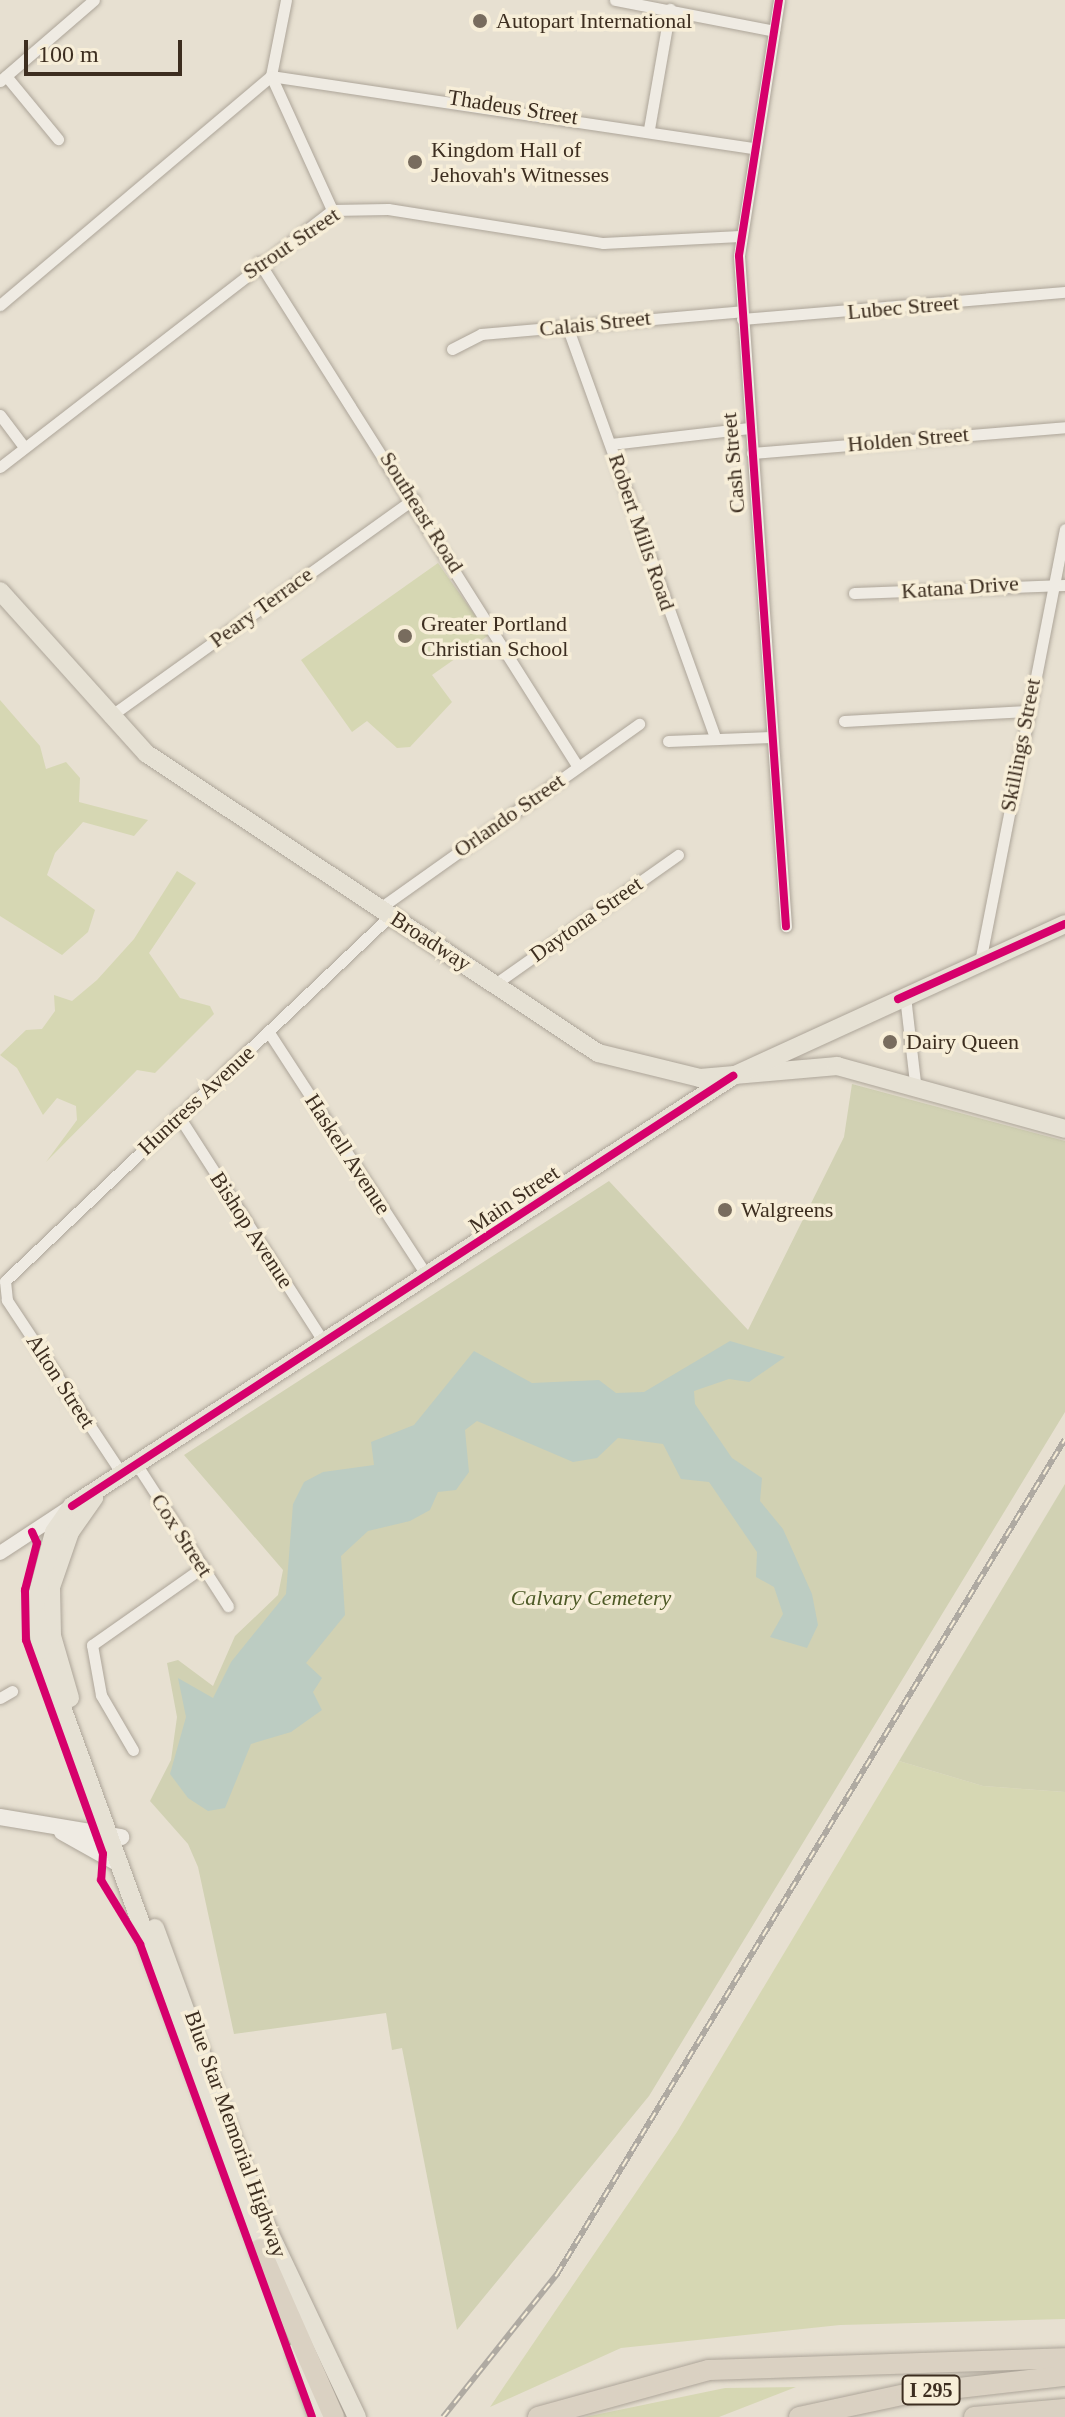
<!DOCTYPE html>
<html>
<head>
<meta charset="utf-8">
<style>
  body { margin:0 }
  #map { position:relative; width:1065px; height:2417px; overflow:hidden; background:#e7e0d1; font-family:Georgia,serif }
  div>[style] { position:absolute }
  [style*='--x'] { left:calc(var(--x)*1px); top:calc(var(--y)*1px); width:calc(var(--w)*1px); rotate:calc(var(--a)*1deg) }
  .green>* { inset:0; background:#d6d7b3 }
  .cemetery>* { inset:0; background:#d1d1b3 }
  .water>* { inset:0; background:#bcccc2 }
  .roads { filter:drop-shadow(0 0 2px #ada599) drop-shadow(0 0 2px #ada599) }
  .minor>* { height:11px; margin:-5.5px; padding:0 5.5px; transform-origin:5.5px; border-radius:5.5px; background:#efebe3 }
  .tertiary>* { height:14px; margin:-7px; padding:0 7px; transform-origin:7px; border-radius:7px; background:#efebe3 }
  .secondary>* { height:16px; margin:-8px; padding:0 8px; transform-origin:8px; border-radius:8px; background:#efebe3 }
  .primary>* { height:18px; margin:-9px; padding:0 9px; transform-origin:9px; border-radius:9px; background:#e6e1d4 }
  .motorway>* { height:20px; margin:-10px; padding:0 10px; transform-origin:10px; border-radius:10px; background:#dad1c2 }
  .rail>* { height:6px; margin-top:-3px; transform-origin:0; background:repeating-linear-gradient(90deg,#f7eed8 0 9px,#afaaa2 0 18px); box-sizing:border-box; border-block:2px solid #afaaa2 }
  .cycleway>* { height:8px; margin:-4px; padding:0 4px; transform-origin:4px; border-radius:4px; background:#d6006c }
  .dots>* { width:22px; height:22px; translate:-50% -50%; box-sizing:border-box; border:4px solid #f7eed8; border-radius:50% }
  span { translate:-50% -50%; white-space:nowrap; text-align:center; line-height:1.15; -webkit-text-stroke:7px #f7eed8; paint-order:stroke }
  .shield-label span { padding:2px 6px; background:#f7eed8; border:2px solid; border-radius:6px; -webkit-text-stroke-width:0 }
  .shield-label { font-size:20px; color:#3d2e20; font-weight:700 }
  .poi-label { font-size:22px; color:#3d2e20 }
  .left { translate:0 -50%; text-align:left }
  .street-label { font-size:22px; color:#3d2e20 }
  .park-label { font-size:22px; color:#4d5a26; font-style:italic }
  .scale { position:absolute; left:24px; top:40px; width:158px; height:36px; box-sizing:border-box; border:4px solid #3d2e20; border-top:0; padding-left:10px; font-size:24px; line-height:28px; white-space:nowrap; color:#3d2e20; -webkit-text-stroke:6px #f7eed8; paint-order:stroke }
</style>
</head>
<body>
<div id="map">
  <div class="green">
    <div style="clip-path:polygon(438px 563px,489px 635px,432px 675px,452px 702px,410px 747px,397px 748px,367px 721px,352px 732px,301px 660px)"></div>
    <div style="clip-path:polygon(0 700px,40px 746px,46px 769px,66px 762px,80px 778px,79px 802px,148px 820px,134px 836px,83px 822px,55px 853px,47px 875px,95px 910px,88px 932px,62px 955px,0 916px)"></div>
    <div style="clip-path:polygon(177px 871px,196px 883px,149px 953px,180px 998px,210px 1006px,214px 1014px,155px 1073px,137px 1070px,46px 1162px,77px 1120px,76px 1106px,57px 1098px,43px 1115px,17px 1068px,0 1055px,26px 1030px,42px 1029px,55px 1011px,54px 995px,72px 1001px,97px 980px,134px 939px)"></div>
    <div style="clip-path:polygon(899px 1761px,983px 1786px,1065px 1792px,1065px 2319px,840px 2325px,621px 2348px,490px 2407px,677px 2132px)"></div>
    <div style="clip-path:polygon(796px 2387px,719px 2417px,585px 2417px,725px 2388px)"></div>
  </div>
  <div class="cemetery">
    <div style="clip-path:polygon(852px 1084px,1065px 1141px,1065px 1412px,649px 2096px,457px 2330px,402px 2048px,392px 2050px,386px 2013px,234px 2034px,198px 1867px,188px 1844px,150px 1801px,171px 1760px,177px 1717px,167px 1663px,178px 1660px,213px 1686px,235px 1636px,278px 1595px,283px 1570px,184px 1455px,609px 1181px,748px 1330px,844px 1137px)"></div>
    <div style="clip-path:polygon(1065px 1484px,1065px 1792px,983px 1786px,899px 1761px)"></div>
  </div>
  <div class="water">
    <div style="clip-path:polygon(730px 1341px,785px 1357px,749px 1382px,729px 1379px,694px 1391px,695px 1404px,732px 1458px,762px 1478px,760px 1501px,783px 1529px,812px 1594px,818px 1625px,807px 1648px,770px 1637px,783px 1614px,774px 1587px,756px 1577px,757px 1552px,709px 1482px,681px 1479px,663px 1444px,618px 1438px,597px 1458px,573px 1462px,477px 1421px,465px 1430px,469px 1472px,456px 1490px,438px 1492px,430px 1510px,410px 1521px,368px 1531px,341px 1556px,345px 1615px,306px 1663px,322px 1678px,313px 1692px,322px 1710px,291px 1732px,251px 1744px,225px 1808px,208px 1811px,188px 1798px,170px 1774px,186px 1717px,178px 1678px,213px 1698px,231px 1662px,286px 1594px,293px 1504px,304px 1482px,323px 1472px,374px 1465px,371px 1442px,414px 1425px,474px 1351px,532px 1383px,599px 1380px,616px 1393px,644px 1392px)"></div>
  </div>
  <div class="roads">
    <div class="minor">
      <div style="--x:286;--y:0;--w:77;--a:101.2"></div>
      <div style="--x:271;--y:76;--w:147;--a:65.5"></div>
      <div style="--x:615;--y:0;--w:162;--a:11"></div>
      <div style="--x:779;--y:0;--w:259;--a:98.9"></div>
      <div style="--x:739;--y:256;--w:672;--a:85.99"></div>
      <div style="--x:6;--y:76;--w:82;--a:50.5"></div>
      <div style="--x:0;--y:81;--w:124;--a:-40.8"></div>
      <div style="--x:649;--y:129;--w:122;--a:-80.1"></div>
      <div style="--x:259;--y:262;--w:597;--a:57.72"></div>
      <div style="--x:0;--y:305;--w:355;--a:-40.2"></div>
      <div style="--x:271;--y:76;--w:488;--a:8.5"></div>
      <div style="--x:742;--y:319;--w:324;--a:-4.8"></div>
      <div style="--x:567;--y:326;--w:438;--a:70.2"></div>
      <div style="--x:452;--y:349;--w:33;--a:-27"></div>
      <div style="--x:481;--y:334;--w:262;--a:-5"></div>
      <div style="--x:0;--y:415;--w:38;--a:53"></div>
      <div style="--x:611;--y:444;--w:139;--a:-6.6"></div>
      <div style="--x:752;--y:453;--w:314;--a:-4.7"></div>
      <div style="--x:0;--y:467;--w:420;--a:-37.7"></div>
      <div style="--x:332;--y:210;--w:56;--a:-1"></div>
      <div style="--x:388;--y:209;--w:218;--a:9"></div>
      <div style="--x:603;--y:243;--w:137;--a:-2.9"></div>
      <div style="--x:854;--y:593;--w:211;--a:-2.2"></div>
      <div style="--x:109;--y:717;--w:375;--a:-35.6"></div>
      <div style="--x:844;--y:721;--w:183;--a:-3.1"></div>
      <div style="--x:668;--y:741;--w:103;--a:-2.2"></div>
      <div style="--x:380;--y:908;--w:318;--a:-35.4"></div>
      <div style="--x:980;--y:962;--w:441;--a:-78.9"></div>
      <div style="--x:495;--y:984;--w:224;--a:-35.2"></div>
      <div style="--x:905;--y:996;--w:87;--a:83.4"></div>
      <div style="--x:268;--y:1031;--w:293;--a:57"></div>
      <div style="--x:178;--y:1115;--w:272;--a:57.3"></div>
      <div style="--x:137;--y:1465;--w:168;--a:57.2"></div>
      <div style="--x:122;--y:1474;--w:209;--a:-123.5"></div>
      <div style="--x:7;--y:1300;--w:19;--a:-96"></div>
      <div style="--x:5;--y:1281;--w:532;--a:-43.48"></div>
      <div style="--x:0;--y:1698;--w:14;--a:-30"></div>
      <div style="--x:133;--y:1750;--w:64;--a:-120.2"></div>
      <div style="--x:101;--y:1695;--w:51;--a:-100.2"></div>
      <div style="--x:92;--y:1645;--w:136;--a:-35.1"></div>
    </div>
    <div class="tertiary">
      <div style="--x:0;--y:1553;--w:80;--a:-33.3"></div>
    </div>
    <div class="secondary">
      <div style="--x:0;--y:1817;--w:123;--a:9.4"></div>
      <div style="--x:62;--y:1832;--w:65;--a:29.3"></div>
    </div>
    <div class="primary">
      <div style="--x:0;--y:591;--w:219;--a:48"></div>
      <div style="--x:147;--y:754;--w:541;--a:33.54"></div>
      <div style="--x:598;--y:1053;--w:105;--a:13.8"></div>
      <div style="--x:700;--y:1078;--w:138;--a:-5"></div>
      <div style="--x:837;--y:1066;--w:237;--a:15.4"></div>
      <div style="--x:70;--y:1698;--w:65;--a:-106.2"></div>
      <div style="--x:52;--y:1636;--w:49;--a:-91.2"></div>
      <div style="--x:51;--y:1587;--w:58;--a:-70.9"></div>
      <div style="--x:70;--y:1532;--w:42;--a:-54.8"></div>
      <div style="--x:155;--y:1928;--w:304;--a:69.8"></div>
      <div style="--x:260;--y:2213;--w:226;--a:64.6"></div>
      <div style="--x:265;--y:2263;--w:653;--a:-110.07"></div>
      <div style="--x:41;--y:1650;--w:46;--a:-97.4"></div>
      <div style="--x:35;--y:1604;--w:74;--a:-75.2"></div>
      <div style="--x:54;--y:1532;--w:32;--a:-55"></div>
      <div style="--x:72;--y:1506;--w:789;--a:-33.05"></div>
      <div style="--x:733;--y:1076;--w:365;--a:-24.6"></div>
      <div style="--x:296;--y:2352;--w:69;--a:71.3"></div>
    </div>
    <div class="motorway">
      <div style="--x:260;--y:2249;--w:184;--a:66.2"></div>
      <div style="--x:538;--y:2417;--w:177;--a:-15.4"></div>
      <div style="--x:709;--y:2370;--w:356;--a:-1.9"></div>
      <div style="--x:799;--y:2417;--w:109;--a:-12.1"></div>
      <div style="--x:906;--y:2394;--w:160;--a:-6.5"></div>
      <div style="--x:974;--y:2417;--w:91;--a:-5"></div>
    </div>
  </div>
  <div class="rail">
    <div style="--x:443;--y:2417;--w:183;--a:-51.4"></div>
    <div style="--x:557;--y:2274;--w:977;--a:-58.68"></div>
  </div>
  <div class="cycleway">
    <div style="--x:779;--y:0;--w:259;--a:98.9"></div>
    <div style="--x:739;--y:256;--w:672;--a:85.99"></div>
    <div style="--x:898;--y:999;--w:183;--a:-24.2"></div>
    <div style="--x:72;--y:1506;--w:789;--a:-33.05"></div>
    <div style="--x:32;--y:1532;--w:12;--a:66"></div>
    <div style="--x:37;--y:1543;--w:49;--a:104.3"></div>
    <div style="--x:25;--y:1590;--w:50;--a:88.9"></div>
    <div style="--x:26;--y:1640;--w:227;--a:70.2"></div>
    <div style="--x:103;--y:1854;--w:26;--a:94"></div>
    <div style="--x:101;--y:1880;--w:75;--a:58.6"></div>
    <div style="--x:140;--y:1944;--w:503;--a:70.02"></div>
  </div>
  <div class="dots">
    <div style="left:480px;top:21px;background:#786c5e"></div>
    <div style="left:415px;top:162px;background:#786c5e"></div>
    <div style="left:405px;top:636px;background:#786c5e"></div>
    <div style="left:890px;top:1042px;background:#786c5e"></div>
    <div style="left:725px;top:1210px;background:#786c5e"></div>
  </div>
  <div class="shield-label">
    <span style="left:931px;top:2390px">I 295</span>
  </div>
  <div class="poi-label">
    <span class="left" style="left:496px;top:21px">Autopart International</span>
    <span class="left" style="left:431px;top:162px">Kingdom Hall of<br>Jehovah's Witnesses</span>
    <span class="left" style="left:421px;top:636px">Greater Portland<br>Christian School</span>
    <span class="left" style="left:906px;top:1042px">Dairy Queen</span>
    <span class="left" style="left:741px;top:1210px">Walgreens</span>
  </div>
  <div class="street-label">
    <span style="left:513px;top:107px;rotate:9deg">Thadeus Street</span>
    <span style="left:291px;top:243px;rotate:-34deg">Strout Street</span>
    <span style="left:903px;top:307px;rotate:-5deg">Lubec Street</span>
    <span style="left:595px;top:323px;rotate:-6deg">Calais Street</span>
    <span style="left:908px;top:439px;rotate:-5deg">Holden Street</span>
    <span style="left:733px;top:463px;rotate:-95deg">Cash Street</span>
    <span style="left:422px;top:512px;rotate:58deg">Southeast Road</span>
    <span style="left:642px;top:532px;rotate:71deg">Robert Mills Road</span>
    <span style="left:960px;top:587px;rotate:-4deg">Katana Drive</span>
    <span style="left:261px;top:607px;rotate:-36deg">Peary Terrace</span>
    <span style="left:1020px;top:745px;rotate:-79deg">Skillings Street</span>
    <span style="left:509px;top:815px;rotate:-35deg">Orlando Street</span>
    <span style="left:586px;top:919px;rotate:-35deg">Daytona Street</span>
    <span style="left:431px;top:941px;rotate:33deg">Broadway</span>
    <span style="left:196px;top:1100px;rotate:-43deg">Huntress Avenue</span>
    <span style="left:348px;top:1154px;rotate:57deg">Haskell Avenue</span>
    <span style="left:514px;top:1199px;rotate:-34deg">Main Street</span>
    <span style="left:252px;top:1230px;rotate:57deg">Bishop Avenue</span>
    <span style="left:61px;top:1381px;rotate:57deg">Alton Street</span>
    <span style="left:182px;top:1535px;rotate:57deg">Cox Street</span>
    <span style="left:236px;top:2134px;rotate:70deg">Blue Star Memorial Highway</span>
  </div>
  <div class="park-label">
    <span style="left:591px;top:1598px">Calvary Cemetery</span>
  </div>
  <div class="scale">100 m</div>
</div>
</body>
</html>
